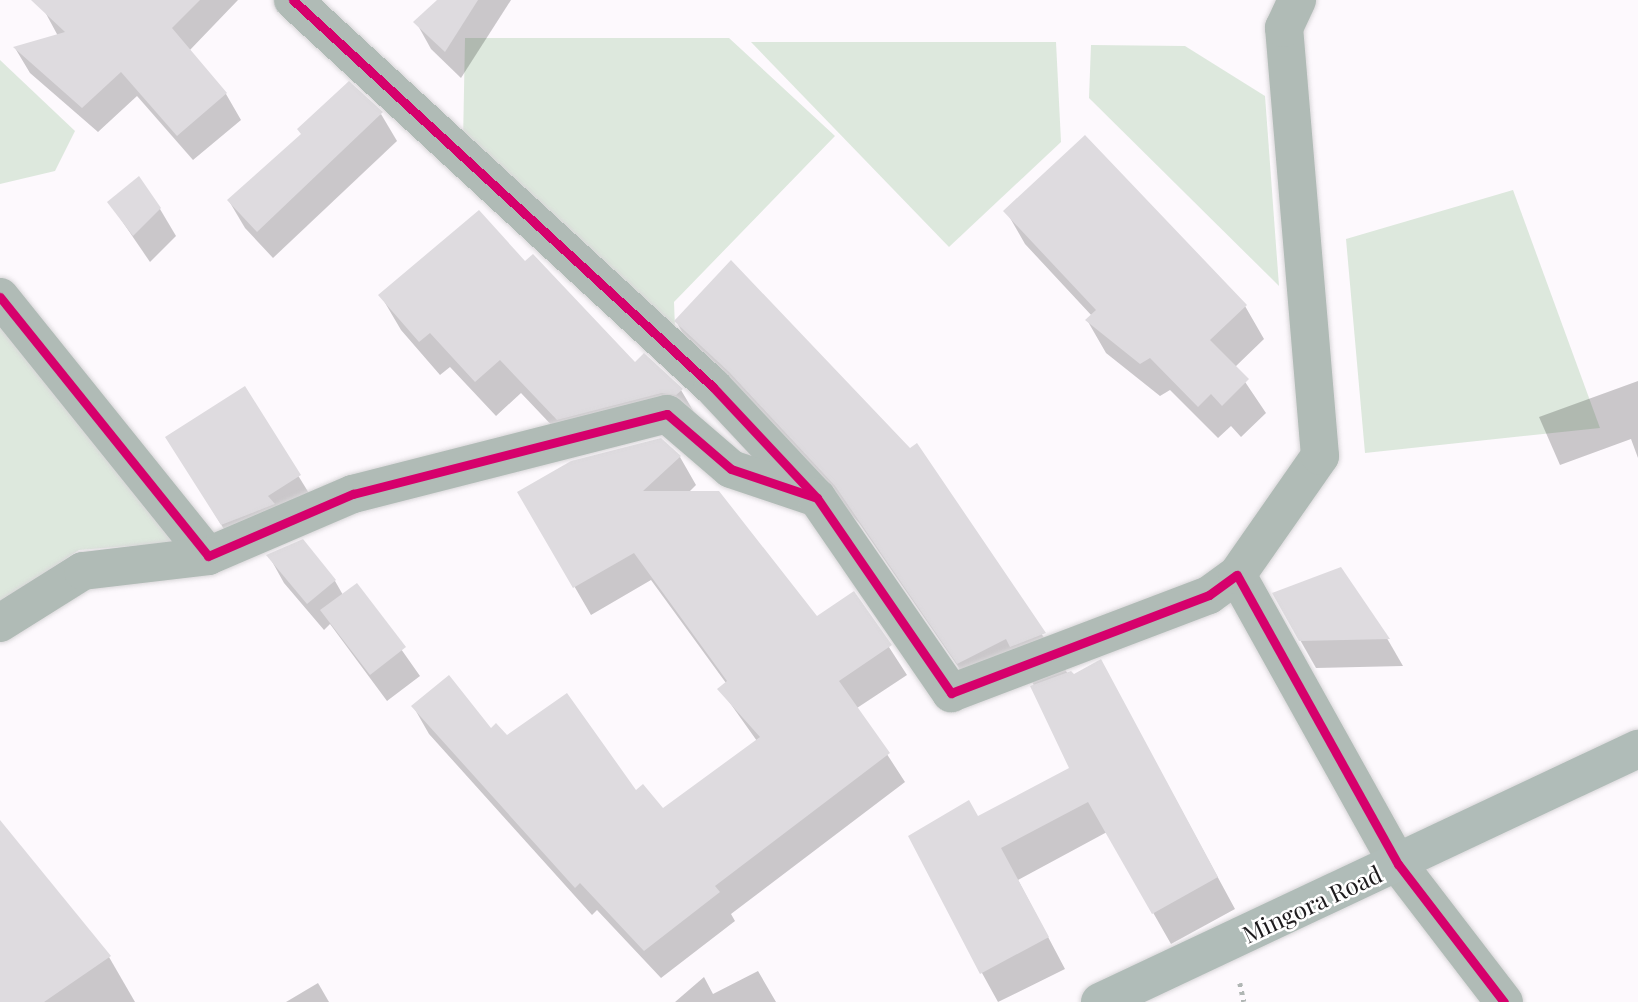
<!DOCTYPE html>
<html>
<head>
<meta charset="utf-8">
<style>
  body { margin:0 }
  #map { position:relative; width:1638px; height:1002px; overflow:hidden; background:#fdf9fd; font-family:"Playfair Display",serif }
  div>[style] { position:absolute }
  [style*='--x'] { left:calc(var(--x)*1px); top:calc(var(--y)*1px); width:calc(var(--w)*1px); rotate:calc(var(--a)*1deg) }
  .green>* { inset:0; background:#dde8dd }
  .shadow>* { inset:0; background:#0003 }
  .building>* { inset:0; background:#dedbdf }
  .path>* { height:4.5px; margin-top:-2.25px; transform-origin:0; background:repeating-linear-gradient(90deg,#b0b6b4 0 3.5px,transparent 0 8.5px) }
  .roads { filter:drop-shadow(0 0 2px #d8d6d8) drop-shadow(0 0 2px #d8d6d8) }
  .minor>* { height:38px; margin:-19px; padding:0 19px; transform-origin:19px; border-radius:19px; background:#b0bbb6 }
  .major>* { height:38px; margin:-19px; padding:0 19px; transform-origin:19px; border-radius:19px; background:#b0bcb8 }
  .cycleway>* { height:9px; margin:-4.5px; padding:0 4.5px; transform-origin:4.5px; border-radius:4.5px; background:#d6006c }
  span { translate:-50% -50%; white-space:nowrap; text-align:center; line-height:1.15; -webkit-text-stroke:5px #fff; paint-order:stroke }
  .street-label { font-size:24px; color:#1d1b1d }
</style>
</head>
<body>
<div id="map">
  <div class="green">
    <div style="clip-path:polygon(465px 38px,729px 38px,835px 136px,674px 302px,675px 328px,463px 142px)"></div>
    <div style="clip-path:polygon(751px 42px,1056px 42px,1061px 142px,949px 247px)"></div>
    <div style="clip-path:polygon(1091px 45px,1185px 46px,1265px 96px,1279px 286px,1089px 98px)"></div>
    <div style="clip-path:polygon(0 60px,75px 131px,55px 171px,0 184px)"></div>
    <div style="clip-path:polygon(1513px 190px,1600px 428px,1365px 453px,1346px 239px)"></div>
    <div style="clip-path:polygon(0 316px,181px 542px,79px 550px,0 602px)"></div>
  </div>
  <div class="shadow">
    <div style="clip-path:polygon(54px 0,238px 0,189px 51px,226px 94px,241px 120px,193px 160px,137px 96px,98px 132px,30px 73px,15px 48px,58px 36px,44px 10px)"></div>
    <div style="clip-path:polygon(439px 0,511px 0,461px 78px,431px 49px,416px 22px)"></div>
    <div style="clip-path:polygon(381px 114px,397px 141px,273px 258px,245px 228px,229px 201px)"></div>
    <div style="clip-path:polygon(109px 202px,160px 209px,176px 236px,150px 262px)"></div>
    <div style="clip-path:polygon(1006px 211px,1245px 306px,1264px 339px,1235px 367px,1266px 413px,1241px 437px,1231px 426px,1218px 438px,1170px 390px,1160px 396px,1106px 353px,1087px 320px,1092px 316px,1025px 244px)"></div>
    <div style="clip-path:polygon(525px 264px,635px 365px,681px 390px,701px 424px,578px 453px,521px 393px,496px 416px,450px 367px,440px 375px,401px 330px,381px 296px)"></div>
    <div style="clip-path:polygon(676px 321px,910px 450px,917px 445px,1068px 674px,1118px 693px,1235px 909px,1171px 944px,1107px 832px,1018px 880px,1065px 969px,998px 1002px,982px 973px,977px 818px,1072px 769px,1035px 687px,1028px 675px,981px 700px,859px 523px,753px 410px,697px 359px)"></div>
    <div style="clip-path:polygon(1638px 381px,1638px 458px,1631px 439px,1560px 465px,1539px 417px)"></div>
    <div style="clip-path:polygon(245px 389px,315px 503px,238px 552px,184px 464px)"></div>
    <div style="clip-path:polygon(661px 440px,680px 457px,696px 485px,688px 493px,816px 619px,854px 593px,907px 675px,857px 708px,905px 782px,731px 914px,735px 921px,661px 978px,597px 910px,592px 915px,429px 734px,413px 706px,491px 730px,636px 792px,662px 811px,757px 741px,720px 689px,726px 683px,651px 580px,591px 615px,520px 493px)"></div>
    <div style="clip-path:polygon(269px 556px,335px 581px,343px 595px,356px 585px,420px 676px,387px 701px,330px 624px,324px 630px,284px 583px)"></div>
    <div style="clip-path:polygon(1341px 570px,1388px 640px,1403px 666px,1316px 668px,1274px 594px)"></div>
    <div style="clip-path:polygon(0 823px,109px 957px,135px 1002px,0 1002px)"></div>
    <div style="clip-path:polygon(758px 971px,776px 1002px,675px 1002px,704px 977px,713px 994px)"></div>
    <div style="clip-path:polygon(318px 983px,329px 1002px,286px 1002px)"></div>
  </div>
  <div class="building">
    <div style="clip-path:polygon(31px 0,200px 0,172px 28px,227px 93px,177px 136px,121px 72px,82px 108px,13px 47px,65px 32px)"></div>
    <div style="clip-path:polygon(437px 0,478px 0,445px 52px,413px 22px)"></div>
    <div style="clip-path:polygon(349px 81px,383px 112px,257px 232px,227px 200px,301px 134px,297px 129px)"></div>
    <div style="clip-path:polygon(1085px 135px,1247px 305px,1210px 340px,1249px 379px,1222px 406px,1211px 394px,1198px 407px,1150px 358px,1140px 364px,1085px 320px,1096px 310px,1003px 211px)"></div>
    <div style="clip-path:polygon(139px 176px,161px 208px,133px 236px,107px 202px)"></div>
    <div style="clip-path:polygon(479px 210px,525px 261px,533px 254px,635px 362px,644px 353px,683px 389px,676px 395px,662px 393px,557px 420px,500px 360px,475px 382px,430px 333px,419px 342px,378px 295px)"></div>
    <div style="clip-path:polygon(731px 260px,910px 448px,917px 443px,1046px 633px,1010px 647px,1006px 639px,957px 664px,835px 486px,729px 372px,674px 321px)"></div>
    <div style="clip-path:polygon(245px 386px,301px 475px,268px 496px,275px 504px,221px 525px,165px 437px)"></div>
    <div style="clip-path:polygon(661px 438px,681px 456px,643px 491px,719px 491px,817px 616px,854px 591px,892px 645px,839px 681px,890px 753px,715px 886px,720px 892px,644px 951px,580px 883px,575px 888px,411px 706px,449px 675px,491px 728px,496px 723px,507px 735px,567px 693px,636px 790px,643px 784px,663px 808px,760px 737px,717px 689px,727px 681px,634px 553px,573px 588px,517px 492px,571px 461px)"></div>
    <div style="clip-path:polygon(303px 539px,336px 580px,307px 604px,266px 555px)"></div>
    <div style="clip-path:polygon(1341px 567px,1390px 639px,1299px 641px,1272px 593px)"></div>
    <div style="clip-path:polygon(357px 583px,406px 647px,370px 675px,320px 610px)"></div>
    <div style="clip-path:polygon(1101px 659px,1218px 877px,1152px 914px,1088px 802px,1001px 848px,1049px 937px,980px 974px,908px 836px,969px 800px,978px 816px,1069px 768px,1030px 686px,1071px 671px,1074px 674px)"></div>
    <div style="clip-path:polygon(0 820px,111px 956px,44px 1002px,0 1002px)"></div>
  </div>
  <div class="path">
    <div style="--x:1240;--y:983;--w:19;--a:78"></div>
  </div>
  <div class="roads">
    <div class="minor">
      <div style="--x:293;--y:0;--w:571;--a:42.66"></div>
      <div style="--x:713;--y:387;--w:148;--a:46.9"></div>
      <div style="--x:0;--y:297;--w:332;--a:51.2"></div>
      <div style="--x:208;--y:556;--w:158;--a:-23.2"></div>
      <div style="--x:353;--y:494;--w:324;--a:-14.3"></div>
      <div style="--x:667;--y:414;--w:84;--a:40.7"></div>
      <div style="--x:731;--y:469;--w:91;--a:18.6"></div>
      <div style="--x:817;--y:498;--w:237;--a:55.5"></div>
      <div style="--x:951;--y:693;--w:276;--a:-20.8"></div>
      <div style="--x:1209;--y:595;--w:34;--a:-36"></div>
      <div style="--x:1237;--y:575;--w:331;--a:60.9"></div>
      <div style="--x:1398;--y:864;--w:174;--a:52.5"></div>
      <div style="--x:1237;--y:575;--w:145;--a:-55.1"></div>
      <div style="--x:1320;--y:456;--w:430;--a:-94.8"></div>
      <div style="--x:1284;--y:28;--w:31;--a:-65"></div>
      <div style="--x:0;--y:623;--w:98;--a:-32.1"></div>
      <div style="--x:83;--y:571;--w:126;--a:-6.8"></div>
    </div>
    <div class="major">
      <div style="--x:1100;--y:1002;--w:595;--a:-25.19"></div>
    </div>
  </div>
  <div class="cycleway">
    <div style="--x:293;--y:0;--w:571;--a:42.66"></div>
    <div style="--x:713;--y:387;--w:149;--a:46.9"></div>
    <div style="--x:0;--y:297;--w:332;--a:51.2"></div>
    <div style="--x:208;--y:556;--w:158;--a:-23.2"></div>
    <div style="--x:353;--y:494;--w:324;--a:-14.3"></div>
    <div style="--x:667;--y:414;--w:84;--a:40.7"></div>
    <div style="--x:731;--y:469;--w:91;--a:18.6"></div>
    <div style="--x:817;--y:498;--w:237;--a:55.5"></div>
    <div style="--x:951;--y:693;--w:276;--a:-20.8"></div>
    <div style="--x:1209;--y:595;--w:34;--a:-36"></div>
    <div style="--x:1237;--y:575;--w:331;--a:60.9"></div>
    <div style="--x:1398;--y:864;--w:174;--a:52.5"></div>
  </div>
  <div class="street-label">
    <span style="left:1312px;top:904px;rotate:-25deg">Mingora Road</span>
  </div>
</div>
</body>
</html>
